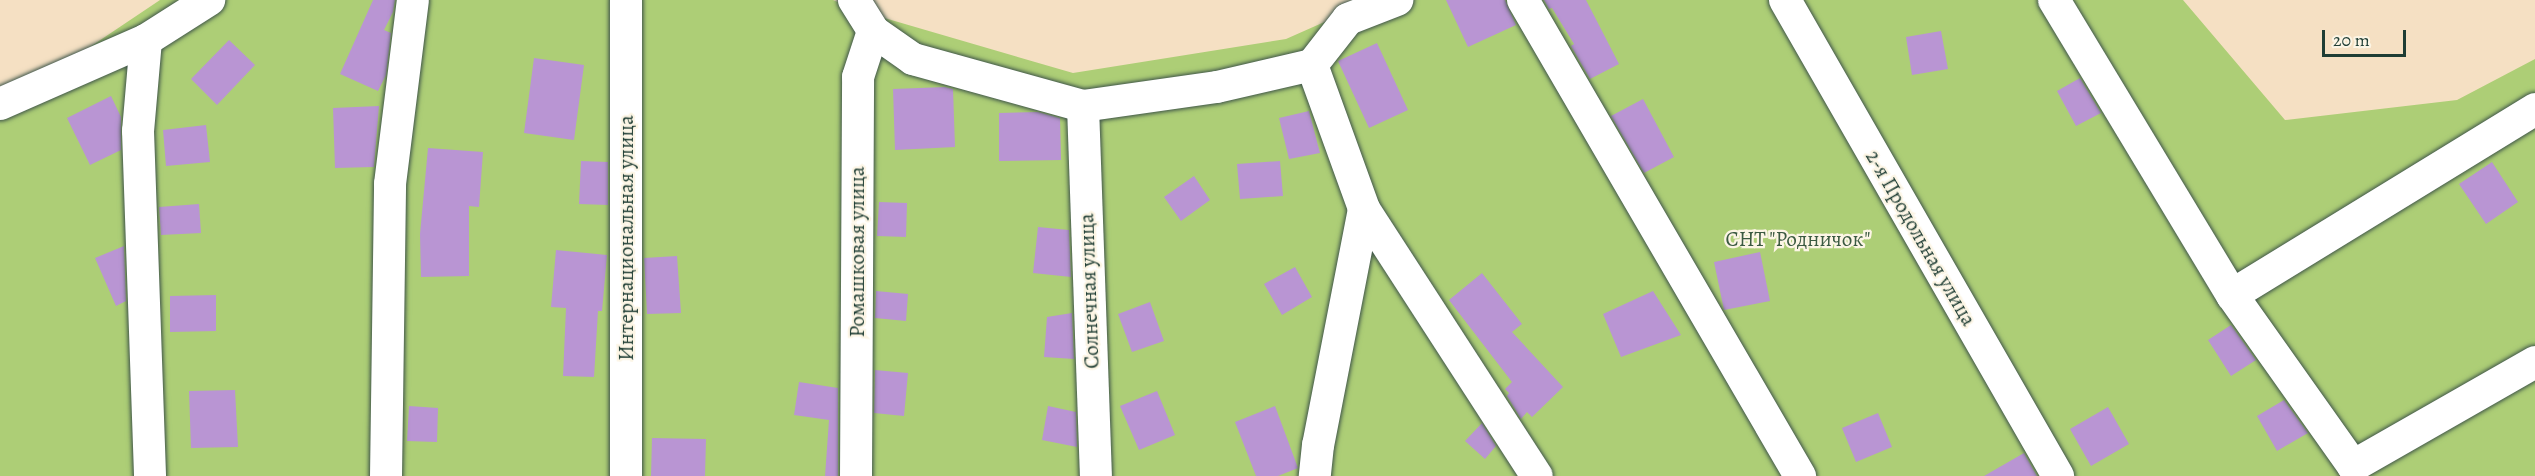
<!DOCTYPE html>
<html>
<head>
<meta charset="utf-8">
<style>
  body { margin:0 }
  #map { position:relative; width:2535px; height:476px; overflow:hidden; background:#f5e0c3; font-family:Alegreya,serif }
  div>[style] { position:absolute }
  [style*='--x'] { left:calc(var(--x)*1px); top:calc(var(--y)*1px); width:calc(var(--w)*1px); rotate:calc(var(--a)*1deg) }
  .green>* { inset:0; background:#adce76 }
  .building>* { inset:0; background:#b995d3 }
  .roads { filter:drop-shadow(0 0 2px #3f5549) drop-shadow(0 0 2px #3f5549) }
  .minor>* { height:32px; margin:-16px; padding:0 16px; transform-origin:16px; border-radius:16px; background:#fff }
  span { translate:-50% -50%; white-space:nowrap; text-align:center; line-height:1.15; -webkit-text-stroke:4.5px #fcf5e5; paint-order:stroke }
  .street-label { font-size:21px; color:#1f3d34 }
  .park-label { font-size:21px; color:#3b5a41 }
  .scale { position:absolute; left:2322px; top:30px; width:84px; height:27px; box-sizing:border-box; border:3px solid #1f3d34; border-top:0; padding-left:8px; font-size:18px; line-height:21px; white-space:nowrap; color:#1f3d34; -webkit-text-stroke:4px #fcf5e5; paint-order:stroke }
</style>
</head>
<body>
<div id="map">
  <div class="green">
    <div style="clip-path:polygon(160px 0,833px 0,857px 10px,1073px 73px,1286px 39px,1374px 0,2183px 0,2285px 120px,2457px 100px,2535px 59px,2535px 476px,0 476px,0 87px,69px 61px)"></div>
  </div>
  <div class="building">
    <div style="clip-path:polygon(373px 0,395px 0,393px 12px,384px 30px,391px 33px,386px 75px,378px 91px,340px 74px)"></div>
    <div style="clip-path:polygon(1446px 0,1505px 0,1516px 25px,1468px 47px)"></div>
    <div style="clip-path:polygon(1544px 0,1586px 0,1619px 64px,1590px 79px,1571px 46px,1574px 44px,1552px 8px,1549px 9px)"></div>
    <div style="clip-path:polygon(1941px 31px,1948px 69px,1912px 75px,1906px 37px)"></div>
    <div style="clip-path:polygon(229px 40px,255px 65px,217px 105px,191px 79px)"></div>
    <div style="clip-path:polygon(1377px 43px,1408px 110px,1369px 128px,1338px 61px)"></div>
    <div style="clip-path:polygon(534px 58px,584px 65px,574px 140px,524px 133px)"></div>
    <div style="clip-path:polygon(2080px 78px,2101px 113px,2076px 126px,2057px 91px)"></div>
    <div style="clip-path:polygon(945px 87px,953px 89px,955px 147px,895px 150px,893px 89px)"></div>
    <div style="clip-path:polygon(111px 96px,121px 117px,121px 150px,90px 165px,67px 118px)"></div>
    <div style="clip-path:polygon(1643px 99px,1674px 157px,1644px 173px,1611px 116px)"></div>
    <div style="clip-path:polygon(379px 106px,374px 167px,335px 168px,333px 108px)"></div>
    <div style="clip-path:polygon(1309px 111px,1320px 153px,1289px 159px,1279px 118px)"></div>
    <div style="clip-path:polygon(1038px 112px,1060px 118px,1061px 160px,999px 161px,999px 113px)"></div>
    <div style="clip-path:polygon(206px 125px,210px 162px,166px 166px,163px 130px)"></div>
    <div style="clip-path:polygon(428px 148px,483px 152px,479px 207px,469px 206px,469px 276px,421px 277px,420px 234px)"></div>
    <div style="clip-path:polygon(581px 161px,608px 162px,608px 205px,579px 204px)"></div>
    <div style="clip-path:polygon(1280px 161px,1283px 196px,1240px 199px,1237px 164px)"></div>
    <div style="clip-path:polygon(2492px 162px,2518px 202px,2486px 224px,2459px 184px)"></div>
    <div style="clip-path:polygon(1194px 176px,1210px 200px,1181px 221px,1164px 197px)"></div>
    <div style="clip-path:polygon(879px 202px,907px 203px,906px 237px,877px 236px)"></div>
    <div style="clip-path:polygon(199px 204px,201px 233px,161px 235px,159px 207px)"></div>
    <div style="clip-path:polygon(1038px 227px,1069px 230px,1071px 277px,1033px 273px)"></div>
    <div style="clip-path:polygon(124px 246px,126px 301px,116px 306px,95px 258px)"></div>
    <div style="clip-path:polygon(556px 250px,607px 255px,602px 311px,598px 311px,594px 377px,563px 376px,566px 308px,551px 307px)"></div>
    <div style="clip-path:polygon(1760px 252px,1770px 301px,1724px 310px,1714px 262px)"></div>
    <div style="clip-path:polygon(677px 256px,681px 313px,647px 314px,644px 258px)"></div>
    <div style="clip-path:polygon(1295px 267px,1312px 297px,1282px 315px,1264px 284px)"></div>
    <div style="clip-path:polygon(1482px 273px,1522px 324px,1512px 332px,1563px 387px,1532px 417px,1527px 412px,1521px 419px,1507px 396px,1509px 393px,1505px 389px,1512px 382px,1449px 300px)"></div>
    <div style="clip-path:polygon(876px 291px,908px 294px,906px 321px,875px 318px)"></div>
    <div style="clip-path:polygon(1653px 291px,1681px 335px,1621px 357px,1603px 314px)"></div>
    <div style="clip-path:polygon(216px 295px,216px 331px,170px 332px,170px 296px)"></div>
    <div style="clip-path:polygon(1150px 302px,1164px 341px,1132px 352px,1118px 314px)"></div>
    <div style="clip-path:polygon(1072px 313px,1074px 359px,1044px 357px,1047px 317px)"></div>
    <div style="clip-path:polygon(2231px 325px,2256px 360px,2231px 376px,2208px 340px)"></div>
    <div style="clip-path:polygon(875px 370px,908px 373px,904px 416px,874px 413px)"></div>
    <div style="clip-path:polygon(799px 382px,838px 388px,838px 476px,825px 476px,829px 420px,794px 415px)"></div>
    <div style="clip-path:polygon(235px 390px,238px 447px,191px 448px,189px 391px)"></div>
    <div style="clip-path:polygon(1157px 391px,1175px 435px,1139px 450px,1120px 406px)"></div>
    <div style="clip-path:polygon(2284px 400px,2308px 433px,2277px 451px,2257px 416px)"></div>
    <div style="clip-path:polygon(409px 406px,438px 408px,437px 442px,407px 441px)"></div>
    <div style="clip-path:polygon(1048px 406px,1076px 412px,1077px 447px,1042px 440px)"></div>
    <div style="clip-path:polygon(1275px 406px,1298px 468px,1278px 476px,1256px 476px,1235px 422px)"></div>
    <div style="clip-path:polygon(2108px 407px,2129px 444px,2091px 466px,2070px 429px)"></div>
    <div style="clip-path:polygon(1878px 413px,1892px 447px,1856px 462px,1842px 428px)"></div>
    <div style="clip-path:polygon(1482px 423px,1496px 446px,1485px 459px,1465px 441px)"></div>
    <div style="clip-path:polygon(652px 438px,706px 439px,705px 476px,651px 476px)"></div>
    <div style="clip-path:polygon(2024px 453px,2037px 476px,1984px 476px)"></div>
  </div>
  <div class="roads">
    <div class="minor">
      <div style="--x:626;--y:0;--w:476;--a:90"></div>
      <div style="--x:854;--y:0;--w:36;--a:58"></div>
      <div style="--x:873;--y:31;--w:49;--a:35"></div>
      <div style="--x:913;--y:59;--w:176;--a:15.5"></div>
      <div style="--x:1083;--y:106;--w:135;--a:-8.1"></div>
      <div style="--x:1217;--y:87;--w:98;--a:-13"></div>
      <div style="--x:1312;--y:65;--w:58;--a:-52"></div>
      <div style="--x:1348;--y:19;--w:53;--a:-21.2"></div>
      <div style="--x:1523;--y:0;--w:551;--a:59.8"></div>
      <div style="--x:1785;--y:0;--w:549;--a:60.16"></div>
      <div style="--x:2054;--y:0;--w:345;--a:58.9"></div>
      <div style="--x:2232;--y:295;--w:209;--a:54.7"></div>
      <div style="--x:2353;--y:466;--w:210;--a:-29.7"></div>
      <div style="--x:146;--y:40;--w:91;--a:95"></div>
      <div style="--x:138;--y:131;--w:345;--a:88"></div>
      <div style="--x:1312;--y:65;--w:153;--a:70.1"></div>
      <div style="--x:1364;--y:209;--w:240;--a:101"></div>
      <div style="--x:1318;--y:445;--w:31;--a:96"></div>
      <div style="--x:0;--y:104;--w:159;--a:-23.7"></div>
      <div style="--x:146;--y:40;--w:75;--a:-32.4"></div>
      <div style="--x:1083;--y:106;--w:370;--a:88"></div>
      <div style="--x:1364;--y:209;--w:318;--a:57.1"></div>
      <div style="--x:2232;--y:295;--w:356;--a:-31.5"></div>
      <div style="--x:386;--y:476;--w:292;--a:-89.2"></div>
      <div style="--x:390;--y:184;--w:185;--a:-82.9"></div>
      <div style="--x:856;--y:476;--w:399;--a:-89.7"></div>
      <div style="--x:858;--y:77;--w:48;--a:-71.9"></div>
    </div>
  </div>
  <div class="street-label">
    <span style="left:626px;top:238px;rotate:-90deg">Интернациональная улица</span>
    <span style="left:1921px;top:238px;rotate:60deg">2-я Продольная улица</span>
    <span style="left:857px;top:252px;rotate:-90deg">Ромашковая улица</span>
    <span style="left:1089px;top:291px;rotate:-92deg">Солнечная улица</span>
  </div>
  <div class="park-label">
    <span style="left:1798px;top:239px">СНТ "Родничок"</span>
  </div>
  <div class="scale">20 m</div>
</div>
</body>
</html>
